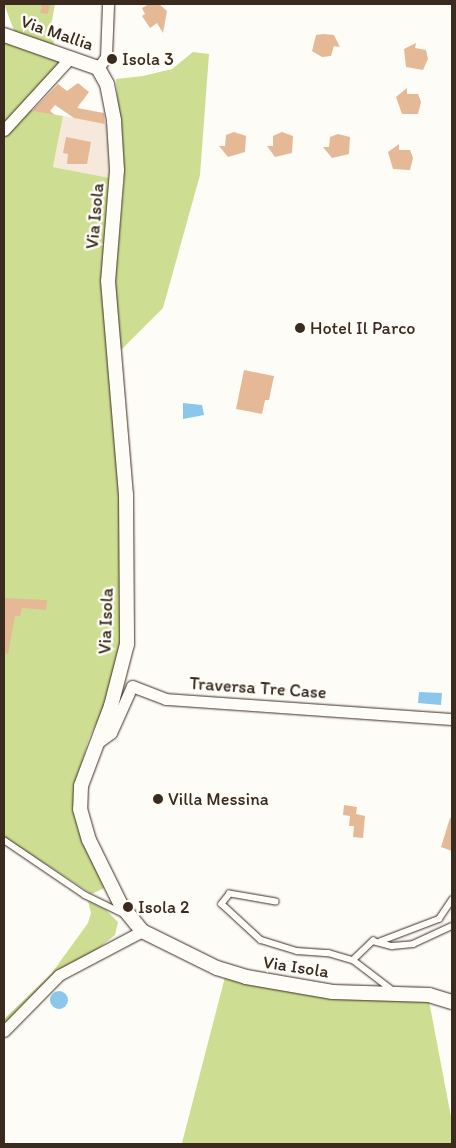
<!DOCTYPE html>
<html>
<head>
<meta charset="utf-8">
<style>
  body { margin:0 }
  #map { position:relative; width:456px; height:1148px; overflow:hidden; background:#fdfcf7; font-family:Itim,sans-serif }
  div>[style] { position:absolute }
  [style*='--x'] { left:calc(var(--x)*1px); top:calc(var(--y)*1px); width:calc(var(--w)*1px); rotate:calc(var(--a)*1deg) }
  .built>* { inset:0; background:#f6e8da }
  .green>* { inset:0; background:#cdde92 }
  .water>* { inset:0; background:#8ac7ea }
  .round { border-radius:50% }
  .building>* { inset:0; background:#e5b995 }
  .roads { filter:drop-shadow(0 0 1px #3b2a1e) drop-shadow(0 0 1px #3b2a1e) }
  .service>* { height:5.5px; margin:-2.75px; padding:0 2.75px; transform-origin:2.75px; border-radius:2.75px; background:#fdfcf7 }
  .minor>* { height:11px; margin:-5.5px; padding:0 5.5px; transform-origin:5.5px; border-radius:5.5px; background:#fdfcf7 }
  .tertiary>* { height:14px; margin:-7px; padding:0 7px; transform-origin:7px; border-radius:7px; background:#fdfcf7 }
  .dots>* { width:14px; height:14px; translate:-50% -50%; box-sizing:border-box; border:2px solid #fdfcf7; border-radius:50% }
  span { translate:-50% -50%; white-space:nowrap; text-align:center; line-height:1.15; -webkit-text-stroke:5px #fdfcf7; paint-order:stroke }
  .street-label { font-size:18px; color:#3b2a1e }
  .poi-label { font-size:18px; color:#3b2a1e }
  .left { translate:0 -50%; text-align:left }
  .frame { position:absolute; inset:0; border:5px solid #3b2a1e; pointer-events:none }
</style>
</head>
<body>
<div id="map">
  <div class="built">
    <div style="clip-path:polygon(63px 116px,109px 124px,110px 178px,53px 167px)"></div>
  </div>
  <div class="green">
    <div style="clip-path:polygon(4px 4px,55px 4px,52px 21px,54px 47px,39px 43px,40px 39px,35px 41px,15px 33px)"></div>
    <div style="clip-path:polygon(4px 42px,59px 61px,59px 64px,4px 125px)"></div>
    <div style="clip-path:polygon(193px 52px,209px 54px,200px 175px,163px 308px,120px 351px,114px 295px,124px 181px,116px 79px,143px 76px,172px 69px)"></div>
    <div style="clip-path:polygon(28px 110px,63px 116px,53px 167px,110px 178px,123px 644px,107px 702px,89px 738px,75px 786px,106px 887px,92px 894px,4px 837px,4px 134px)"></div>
    <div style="clip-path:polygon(88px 901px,106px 910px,118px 922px,115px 935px,4px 1026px,4px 1019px,51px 974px,88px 923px,91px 913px)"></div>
    <div style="clip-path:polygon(225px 977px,429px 1001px,452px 1122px,452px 1144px,182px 1143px)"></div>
  </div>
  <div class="water">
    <div style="clip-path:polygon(183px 403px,202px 405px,204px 415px,183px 419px)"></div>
    <div style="clip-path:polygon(419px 692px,442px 693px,441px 705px,418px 703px)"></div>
    <div class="round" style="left:50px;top:991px;width:18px;height:18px"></div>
  </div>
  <div class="building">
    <div style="clip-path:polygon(42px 4px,50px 4px,48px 14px,40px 13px)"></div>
    <div style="clip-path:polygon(149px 4px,159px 4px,167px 11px,163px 33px,157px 23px,150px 28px,142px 16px,145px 14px,142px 8px)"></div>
    <div style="clip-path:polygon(323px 34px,334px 35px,340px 47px,334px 46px,331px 56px,322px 57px,312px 51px,316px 35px)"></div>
    <div style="clip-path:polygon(416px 43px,415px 48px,426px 50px,428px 59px,423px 70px,406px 67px,404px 49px)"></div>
    <div style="clip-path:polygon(78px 83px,89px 92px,77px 108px,104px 113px,105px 124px,74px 118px,55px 105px,50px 111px,55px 115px,32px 111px,58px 84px,67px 91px)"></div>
    <div style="clip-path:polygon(407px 88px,407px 94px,418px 94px,421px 102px,418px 114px,402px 114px,396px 97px)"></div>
    <div style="clip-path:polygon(234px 132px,246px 136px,245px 152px,228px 157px,219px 146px,225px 146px,226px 135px)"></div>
    <div style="clip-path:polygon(282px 132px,293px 136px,292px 153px,275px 157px,267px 146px,273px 146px,273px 136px)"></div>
    <div style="clip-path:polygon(338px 134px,350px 137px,349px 154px,332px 158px,323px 147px,329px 147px,330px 137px)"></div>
    <div style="clip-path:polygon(66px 137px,91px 142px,87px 164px,67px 164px,68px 154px,63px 153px)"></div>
    <div style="clip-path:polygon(399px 144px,399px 150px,410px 150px,413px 158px,410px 170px,393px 169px,388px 152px)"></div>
    <div style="clip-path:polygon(244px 370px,274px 376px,269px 400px,265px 400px,262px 414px,236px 409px)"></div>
    <div style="clip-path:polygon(4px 598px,47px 600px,46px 610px,22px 608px,20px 616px,15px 616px,8px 654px,4px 653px)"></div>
    <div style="clip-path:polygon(344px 805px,357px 807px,356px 814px,365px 816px,363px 838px,353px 837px,354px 826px,349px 826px,350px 816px,343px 815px)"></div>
    <div style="clip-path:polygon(450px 818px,452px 819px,452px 851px,441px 847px)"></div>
  </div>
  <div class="roads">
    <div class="service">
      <div style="--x:4;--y:840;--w:98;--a:34.2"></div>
      <div style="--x:85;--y:895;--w:43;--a:26"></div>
      <div style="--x:276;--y:902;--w:47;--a:-170.1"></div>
      <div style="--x:230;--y:894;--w:13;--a:129"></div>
      <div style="--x:222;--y:904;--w:53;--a:42.7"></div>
      <div style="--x:261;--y:940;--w:38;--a:17"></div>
      <div style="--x:297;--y:951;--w:31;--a:4"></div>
      <div style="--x:328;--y:953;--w:26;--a:16"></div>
      <div style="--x:353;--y:960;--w:53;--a:37.3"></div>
      <div style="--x:381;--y:941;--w:62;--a:-20.8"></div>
      <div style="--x:439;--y:919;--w:23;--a:-56"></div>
      <div style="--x:353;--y:960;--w:28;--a:-44"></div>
      <div style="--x:373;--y:941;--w:20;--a:15"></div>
      <div style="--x:392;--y:946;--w:21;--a:-5"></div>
      <div style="--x:413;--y:944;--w:43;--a:-24.8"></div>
    </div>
    <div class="minor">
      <div style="--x:98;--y:68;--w:14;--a:-54"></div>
      <div style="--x:106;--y:57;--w:53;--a:-87.8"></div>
      <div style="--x:4;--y:130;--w:99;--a:-47.5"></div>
      <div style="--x:97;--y:743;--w:17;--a:-36"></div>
      <div style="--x:111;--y:733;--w:51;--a:-65.9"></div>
      <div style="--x:132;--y:686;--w:36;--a:21"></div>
      <div style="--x:166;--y:699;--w:287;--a:4"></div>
      <div style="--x:4;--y:1031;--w:78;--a:-45.5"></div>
      <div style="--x:59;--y:975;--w:94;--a:-27.9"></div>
    </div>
    <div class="tertiary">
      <div style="--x:4;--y:35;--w:100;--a:19.3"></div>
      <div style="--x:98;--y:68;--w:18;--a:61"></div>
      <div style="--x:107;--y:84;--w:38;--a:79"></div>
      <div style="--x:114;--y:121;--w:49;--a:86.5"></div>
      <div style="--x:117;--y:170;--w:111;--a:94.6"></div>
      <div style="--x:108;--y:281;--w:214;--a:85.2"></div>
      <div style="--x:126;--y:494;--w:150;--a:89.6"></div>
      <div style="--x:127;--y:644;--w:64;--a:104.5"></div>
      <div style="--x:111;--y:706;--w:85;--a:110.6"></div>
      <div style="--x:81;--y:786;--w:23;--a:92"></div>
      <div style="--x:80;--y:809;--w:32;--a:74"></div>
      <div style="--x:89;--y:840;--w:72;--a:63.8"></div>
      <div style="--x:121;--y:905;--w:33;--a:51"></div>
      <div style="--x:142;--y:931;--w:84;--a:26.3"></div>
      <div style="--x:217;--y:968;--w:30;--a:17"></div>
      <div style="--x:246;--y:977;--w:88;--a:9.8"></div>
      <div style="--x:333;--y:992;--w:96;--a:1.8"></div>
      <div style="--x:429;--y:995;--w:24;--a:17"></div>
    </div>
  </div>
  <div class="dots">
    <div style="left:112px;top:59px;background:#3b2a1e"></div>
    <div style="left:300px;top:328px;background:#3b2a1e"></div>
    <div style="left:158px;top:799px;background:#3b2a1e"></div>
    <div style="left:128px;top:907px;background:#3b2a1e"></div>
  </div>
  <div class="street-label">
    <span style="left:57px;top:33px;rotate:19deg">Via Mallia</span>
    <span style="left:95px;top:216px;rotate:-85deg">Via Isola</span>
    <span style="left:106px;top:621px;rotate:-88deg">Via Isola</span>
    <span style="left:258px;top:688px;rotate:4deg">Traversa Tre Case</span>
    <span style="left:296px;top:967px;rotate:9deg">Via Isola</span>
  </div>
  <div class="poi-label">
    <span class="left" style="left:122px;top:59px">Isola 3</span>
    <span class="left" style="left:310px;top:328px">Hotel Il Parco</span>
    <span class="left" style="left:168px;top:799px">Villa Messina</span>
    <span class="left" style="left:138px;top:907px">Isola 2</span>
  </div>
  <div class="frame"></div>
</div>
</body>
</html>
